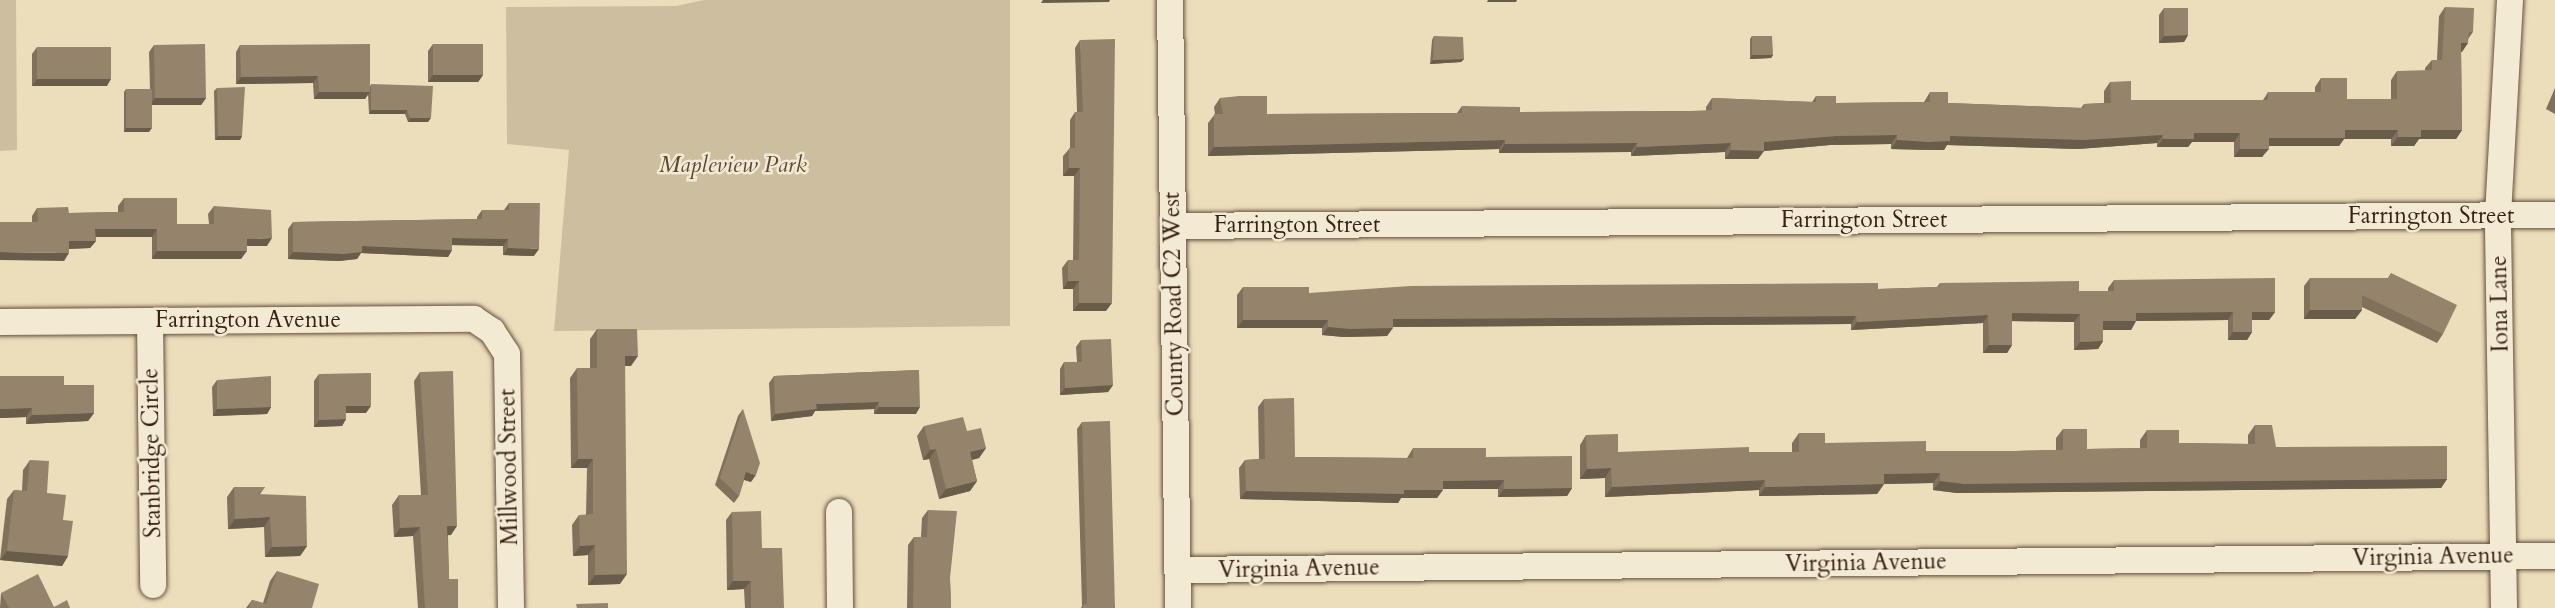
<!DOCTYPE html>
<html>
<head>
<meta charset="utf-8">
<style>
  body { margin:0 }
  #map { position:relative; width:2555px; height:608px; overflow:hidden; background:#ecdebb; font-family:Cardo,serif }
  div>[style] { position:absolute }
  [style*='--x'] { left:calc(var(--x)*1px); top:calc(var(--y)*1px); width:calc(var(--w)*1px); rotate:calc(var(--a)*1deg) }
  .green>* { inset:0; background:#cdbe9f }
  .roads { filter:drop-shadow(0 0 2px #65503e) drop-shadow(0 0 2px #65503e) }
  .minor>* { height:26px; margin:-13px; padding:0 13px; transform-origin:13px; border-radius:13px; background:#f3ead3 }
  .wall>* { inset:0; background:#81715c }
  .shaded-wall>* { inset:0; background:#695c4b }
  .building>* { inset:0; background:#96836b }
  span { translate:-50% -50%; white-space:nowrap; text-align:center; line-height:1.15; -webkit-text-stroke:5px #f3ead3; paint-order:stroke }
  .park-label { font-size:23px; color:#5d4838; font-style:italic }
  .street-label { font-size:23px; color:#382015 }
</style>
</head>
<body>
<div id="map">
  <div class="green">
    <div style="clip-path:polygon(0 0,16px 0,17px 150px,0 151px)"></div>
    <div style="clip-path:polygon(704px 0,1010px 0,1010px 326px,554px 331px,569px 150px,507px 144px,506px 7px,676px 6px)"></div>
  </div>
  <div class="roads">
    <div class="minor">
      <div style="--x:1170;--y:0;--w:608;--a:89.25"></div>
      <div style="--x:1173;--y:226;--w:1382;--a:-0.46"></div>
      <div style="--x:150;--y:321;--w:264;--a:89.3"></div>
      <div style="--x:0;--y:322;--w:474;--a:-0.4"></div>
      <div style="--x:474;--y:319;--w:22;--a:34"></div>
      <div style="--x:492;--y:331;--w:27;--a:57"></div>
      <div style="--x:507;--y:354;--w:254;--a:89.1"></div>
      <div style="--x:839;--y:512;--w:96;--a:89.4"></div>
      <div style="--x:1178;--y:570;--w:1377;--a:-0.58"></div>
      <div style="--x:2504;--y:608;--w:393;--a:-90.9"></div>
      <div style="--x:2498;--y:215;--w:215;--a:-86.8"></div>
    </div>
  </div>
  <div class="wall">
    <div style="clip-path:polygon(2445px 7px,2473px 32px,2468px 39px,2468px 43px,2461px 52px,2462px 130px,2456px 139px,2419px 139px,2414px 146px,2391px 146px,2391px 139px,2344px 139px,2339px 146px,2269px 146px,2262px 157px,2234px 157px,2234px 142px,2192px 142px,2188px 147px,2157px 147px,2157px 143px,2078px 149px,1947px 145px,1944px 150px,1922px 150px,1891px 149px,1891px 144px,1830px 145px,1764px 151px,1758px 159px,1725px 159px,1725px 152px,1631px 156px,1631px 152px,1499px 153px,1499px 149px,1208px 156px,1208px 123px,1215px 114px,1214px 107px,1220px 98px,1267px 114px,1457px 113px,1462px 106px,1520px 112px,1691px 111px,1706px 111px,1706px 107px,1712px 98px,1812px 102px,1816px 96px,1836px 103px,1924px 102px,1930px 92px,1948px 103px,2081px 108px,2084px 104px,2104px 103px,2104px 91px,2110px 82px,2131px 100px,2263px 100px,2268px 92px,2315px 92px,2315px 87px,2321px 78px,2347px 99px,2391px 99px,2391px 80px,2397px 71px,2425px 71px,2425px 68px,2432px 60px,2437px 60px,2439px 16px)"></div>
    <div style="clip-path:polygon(2164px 8px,2188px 35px,2184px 42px,2159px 43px,2159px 15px)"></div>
    <div style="clip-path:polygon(1434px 36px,1464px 59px,1461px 62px,1430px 64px,1432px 40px)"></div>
    <div style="clip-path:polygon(1752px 36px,1773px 55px,1771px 58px,1750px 59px,1750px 39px)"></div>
    <div style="clip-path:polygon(1080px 40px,1106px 311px,1073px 311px,1073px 289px,1063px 289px,1062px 268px,1068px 260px,1073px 260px,1074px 176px,1063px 176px,1063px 156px,1070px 148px,1070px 120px,1075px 112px,1077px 112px,1075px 48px)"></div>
    <div style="clip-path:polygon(433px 44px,483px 75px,478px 82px,428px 82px,428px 51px)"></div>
    <div style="clip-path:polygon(154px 45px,206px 98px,201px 105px,152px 105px,149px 132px,124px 132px,124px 92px,126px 89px,150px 89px,149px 52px)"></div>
    <div style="clip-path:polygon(240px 45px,370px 85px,428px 122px,408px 122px,405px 114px,369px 114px,368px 94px,365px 99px,314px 99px,313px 83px,236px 84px,236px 52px)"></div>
    <div style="clip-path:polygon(37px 47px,107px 86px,32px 86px,32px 54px)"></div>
    <div style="clip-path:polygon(217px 88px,242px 136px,240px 140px,215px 140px,214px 91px)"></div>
    <div style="clip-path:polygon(2555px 88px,2555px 114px,2546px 109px)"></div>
    <div style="clip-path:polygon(124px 198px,177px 224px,209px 224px,208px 214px,214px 206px,267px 246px,247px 246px,241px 259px,152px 259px,152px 237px,96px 237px,96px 241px,90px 248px,69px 249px,64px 261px,32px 222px,32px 216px,37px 208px,69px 213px,118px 212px,118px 206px)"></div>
    <div style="clip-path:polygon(509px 203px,534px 256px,503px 255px,503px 246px,452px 245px,452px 250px,448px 257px,361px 253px,357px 259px,339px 261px,288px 259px,288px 229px,293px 222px,477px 219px,477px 217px,482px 210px,504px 210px)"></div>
    <div style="clip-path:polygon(2391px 273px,2443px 334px,2437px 343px,2362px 307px,2362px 310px,2355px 319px,2304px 319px,2304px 286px,2310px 278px,2388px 278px)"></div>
    <div style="clip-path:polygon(2114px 280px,2275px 312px,2269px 320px,2252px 320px,2252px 332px,2247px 340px,2228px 340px,2228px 320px,2136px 321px,2131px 330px,2103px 330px,2103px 341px,2098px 349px,2074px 350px,2074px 322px,2012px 321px,2012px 345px,2007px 353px,1983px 353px,1983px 323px,1851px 330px,1851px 324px,1393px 327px,1387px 336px,1344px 337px,1322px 335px,1322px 328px,1237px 328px,1237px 295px,1243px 287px,1309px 293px,1878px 289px,1937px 287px,1940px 283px,2079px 291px,2108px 291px,2108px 288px)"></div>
    <div style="clip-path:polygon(597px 329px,631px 366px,625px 366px,620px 584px,588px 585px,588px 555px,573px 556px,572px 525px,579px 515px,586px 515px,587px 468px,571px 468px,570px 378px,577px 368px,590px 368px,590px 339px)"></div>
    <div style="clip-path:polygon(1081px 340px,1113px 385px,1108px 392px,1060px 395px,1060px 369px,1064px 362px,1077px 362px,1076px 347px)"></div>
    <div style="clip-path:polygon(919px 370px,916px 414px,874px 414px,874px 409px,815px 411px,812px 416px,771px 421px,769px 383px,774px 376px)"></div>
    <div style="clip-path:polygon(420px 372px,451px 535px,448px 535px,449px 579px,458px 608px,418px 608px,413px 536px,394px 537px,392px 505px,399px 495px,421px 495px,414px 381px)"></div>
    <div style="clip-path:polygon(319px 374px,366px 413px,346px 413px,346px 419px,342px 426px,314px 427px,314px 381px)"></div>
    <div style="clip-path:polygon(0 376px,64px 385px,94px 413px,88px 421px,26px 424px,26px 417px,0 418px)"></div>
    <div style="clip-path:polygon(217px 380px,271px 407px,267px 414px,213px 416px,212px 387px)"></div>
    <div style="clip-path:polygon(1264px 399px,1295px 457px,1407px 458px,1413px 448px,1486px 457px,1572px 488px,1567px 496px,1498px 497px,1498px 489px,1443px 489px,1437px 498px,1401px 498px,1398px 503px,1240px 499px,1239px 468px,1245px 460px,1259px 459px,1258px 407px)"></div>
    <div style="clip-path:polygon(743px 409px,751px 482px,744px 480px,739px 496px,734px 503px,715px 485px,738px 416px)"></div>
    <div style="clip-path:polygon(1082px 422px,1115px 608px,1081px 608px,1082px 606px,1077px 429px)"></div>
    <div style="clip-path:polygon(2255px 425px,2276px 447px,2447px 479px,2441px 488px,1957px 493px,1933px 490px,1933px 483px,1884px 484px,1877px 494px,1759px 496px,1759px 490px,1605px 497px,1605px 478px,1580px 479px,1580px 445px,1586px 435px,1618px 452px,1792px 452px,1792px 443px,1799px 433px,1825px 443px,1926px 451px,2015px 451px,2056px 450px,2056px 438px,2063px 429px,2087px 449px,2140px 448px,2140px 440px,2147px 430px,2179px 443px,2248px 444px,2248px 435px)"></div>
    <div style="clip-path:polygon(924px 426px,967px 431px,986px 448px,979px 458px,972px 460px,977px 481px,970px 491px,939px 499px,929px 459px,923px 460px,917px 436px)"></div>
    <div style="clip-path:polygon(30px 460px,47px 493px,63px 520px,68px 556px,62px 566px,0 560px,7px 499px,14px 490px,22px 491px,23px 470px)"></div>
    <div style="clip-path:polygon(234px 487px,265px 487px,260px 494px,307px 546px,300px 556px,265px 557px,264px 527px,228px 529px,227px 497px)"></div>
    <div style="clip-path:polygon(928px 510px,950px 578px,951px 608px,907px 608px,908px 545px,914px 537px,921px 537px,922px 518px)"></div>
    <div style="clip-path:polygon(732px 512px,762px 548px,784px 608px,745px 608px,744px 589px,727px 590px,726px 520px)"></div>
    <div style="clip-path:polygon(277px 571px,312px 608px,246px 608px,252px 600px,263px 603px,270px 581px)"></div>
    <div style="clip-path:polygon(1px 593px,54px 607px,70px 608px,0 608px)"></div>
  </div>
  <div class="shaded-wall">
    <div style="clip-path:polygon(1043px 0,1110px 0,1109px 2px,1041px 3px)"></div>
    <div style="clip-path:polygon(1488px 0,1517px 0,1516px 2px,1487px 2px)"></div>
    <div style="clip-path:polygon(2188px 35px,2184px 42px,2159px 43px,2164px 36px)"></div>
    <div style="clip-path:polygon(2461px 43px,2468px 43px,2462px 52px,2455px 52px)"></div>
    <div style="clip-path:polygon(1752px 55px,1773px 55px,1771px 58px,1750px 59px)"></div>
    <div style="clip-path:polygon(1464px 59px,1461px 62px,1430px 64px,1433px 60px)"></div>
    <div style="clip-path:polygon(433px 75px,483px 75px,478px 82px,428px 82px)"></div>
    <div style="clip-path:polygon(318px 76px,313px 83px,236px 84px,241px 77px)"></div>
    <div style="clip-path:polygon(37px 79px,111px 79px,107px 86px,32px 86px)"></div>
    <div style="clip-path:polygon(319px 92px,370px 92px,365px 99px,314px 99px)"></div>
    <div style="clip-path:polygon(155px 98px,206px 98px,201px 105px,150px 105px)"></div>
    <div style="clip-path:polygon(371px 110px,407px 110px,405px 114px,369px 114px)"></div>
    <div style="clip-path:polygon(410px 118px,431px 118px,428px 122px,408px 122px)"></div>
    <div style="clip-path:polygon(126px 128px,152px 128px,149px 132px,124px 132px)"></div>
    <div style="clip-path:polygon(2345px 130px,2398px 130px,2391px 139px,2344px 139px,2339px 146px,2262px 146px,2269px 138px)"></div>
    <div style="clip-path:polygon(2421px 130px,2462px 130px,2456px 139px,2419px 139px,2414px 146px,2391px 146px,2398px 137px)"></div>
    <div style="clip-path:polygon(2194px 133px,2240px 133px,2234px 142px,2192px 142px,2188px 147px,2157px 147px,2163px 139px)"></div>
    <div style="clip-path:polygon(1897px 135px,1891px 144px,1830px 145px,1764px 151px,1758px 159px,1725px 159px,1731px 150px,1764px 142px,1836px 136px)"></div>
    <div style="clip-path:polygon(2163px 135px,2157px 143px,2078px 149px,1947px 145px,1944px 150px,1891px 149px,1897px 140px,1950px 136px)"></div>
    <div style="clip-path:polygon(218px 136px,242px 136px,240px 140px,215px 140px)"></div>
    <div style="clip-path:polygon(1505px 140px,1499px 149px,1208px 156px,1214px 147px)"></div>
    <div style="clip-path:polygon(1637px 143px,1631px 152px,1499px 153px,1505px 144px)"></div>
    <div style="clip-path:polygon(1731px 143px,1725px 152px,1631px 156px,1637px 147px)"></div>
    <div style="clip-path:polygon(2240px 149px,2269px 149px,2262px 157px,2234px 157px)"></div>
    <div style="clip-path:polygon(1069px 168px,1080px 168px,1074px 176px,1063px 176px)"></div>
    <div style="clip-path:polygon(95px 229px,157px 229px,152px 237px,90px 237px)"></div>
    <div style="clip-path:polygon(272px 238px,267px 246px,241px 246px,247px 239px)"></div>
    <div style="clip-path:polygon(452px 238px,508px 239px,503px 246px,448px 245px)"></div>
    <div style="clip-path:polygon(69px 241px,96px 241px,90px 248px,63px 249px)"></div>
    <div style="clip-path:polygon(362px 246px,452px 250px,448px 257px,361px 253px,357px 259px,339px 261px,288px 259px,293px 252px)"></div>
    <div style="clip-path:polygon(508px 248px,539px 249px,534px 256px,503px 255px)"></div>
    <div style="clip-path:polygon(157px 251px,247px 251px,241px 259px,152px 259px)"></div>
    <div style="clip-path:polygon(0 252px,69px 253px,64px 261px,0 260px)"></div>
    <div style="clip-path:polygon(1068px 281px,1079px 281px,1073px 289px,1063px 289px)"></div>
    <div style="clip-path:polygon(1079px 303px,1112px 303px,1106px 311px,1073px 311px)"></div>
    <div style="clip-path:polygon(2310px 310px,2362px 310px,2355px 319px,2304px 319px)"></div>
    <div style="clip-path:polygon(2233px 312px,2228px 320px,2131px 321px,2136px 313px)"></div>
    <div style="clip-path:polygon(2252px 312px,2275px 312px,2269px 320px,2247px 320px)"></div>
    <div style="clip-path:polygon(2012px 313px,2080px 314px,2074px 322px,2007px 321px)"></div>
    <div style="clip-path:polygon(1988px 315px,1983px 323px,1851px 330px,1857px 322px)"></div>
    <div style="clip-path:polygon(1856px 316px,1851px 324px,1387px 327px,1393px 319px)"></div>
    <div style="clip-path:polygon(1243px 320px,1328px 320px,1322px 328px,1237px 328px)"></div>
    <div style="clip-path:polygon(2103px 321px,2136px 321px,2131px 330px,2098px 330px)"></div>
    <div style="clip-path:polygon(1328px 327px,1393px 328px,1387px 336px,1344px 337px,1322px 335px)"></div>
    <div style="clip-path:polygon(2233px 332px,2252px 332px,2247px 340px,2228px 340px)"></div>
    <div style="clip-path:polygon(2103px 341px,2098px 349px,2074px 350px,2080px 342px)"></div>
    <div style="clip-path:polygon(1989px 345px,2012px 345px,2007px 353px,1983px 353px)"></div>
    <div style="clip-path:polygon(625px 356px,638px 356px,631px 366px,618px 366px)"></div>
    <div style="clip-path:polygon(1113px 385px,1108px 392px,1060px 395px,1065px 388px)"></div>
    <div style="clip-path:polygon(879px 402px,874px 409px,815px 411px,812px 416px,771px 421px,775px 414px,816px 404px)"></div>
    <div style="clip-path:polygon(346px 406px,371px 406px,366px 413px,342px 413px)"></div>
    <div style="clip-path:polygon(271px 407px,267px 414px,213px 416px,217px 409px)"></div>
    <div style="clip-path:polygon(879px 407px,920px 407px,916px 414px,874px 414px)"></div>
    <div style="clip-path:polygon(32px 408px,26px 417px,0 418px,0 409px)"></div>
    <div style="clip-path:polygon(94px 413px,88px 421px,26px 424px,32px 415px)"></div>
    <div style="clip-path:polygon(346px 419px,342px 426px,314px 427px,319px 420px)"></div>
    <div style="clip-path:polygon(986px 448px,979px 458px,963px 462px,970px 452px)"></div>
    <div style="clip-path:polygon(936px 449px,929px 459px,923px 460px,930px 450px)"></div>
    <div style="clip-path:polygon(578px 459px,593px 459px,587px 468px,571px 468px)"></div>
    <div style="clip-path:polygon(1611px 468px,1605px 478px,1580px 479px,1587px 469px)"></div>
    <div style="clip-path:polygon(746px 472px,756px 475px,751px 482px,742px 479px)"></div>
    <div style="clip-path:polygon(1940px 473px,1933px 483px,1877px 484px,1884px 474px)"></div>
    <div style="clip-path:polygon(2447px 479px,2441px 488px,1957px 493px,1933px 490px,1940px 481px)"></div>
    <div style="clip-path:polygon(1504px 480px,1498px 489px,1437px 489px,1443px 481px)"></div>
    <div style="clip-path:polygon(1765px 480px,1759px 490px,1605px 497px,1612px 487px)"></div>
    <div style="clip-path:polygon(977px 481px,970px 491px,939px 499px,946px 489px)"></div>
    <div style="clip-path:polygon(1884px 484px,1877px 494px,1759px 496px,1765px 487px)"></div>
    <div style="clip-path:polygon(1572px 488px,1567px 496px,1498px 497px,1504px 489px)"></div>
    <div style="clip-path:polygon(1443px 490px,1437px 498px,1401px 498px,1398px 503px,1240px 499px,1246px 491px)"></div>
    <div style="clip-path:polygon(270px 517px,264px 527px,228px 529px,235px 519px)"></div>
    <div style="clip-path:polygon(447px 526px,457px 526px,451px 535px,441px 536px)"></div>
    <div style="clip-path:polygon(420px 527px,413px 536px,394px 537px,400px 528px)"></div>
    <div style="clip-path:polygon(595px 545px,588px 555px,573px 556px,580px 546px)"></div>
    <div style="clip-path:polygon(307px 546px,300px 556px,265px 557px,272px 547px)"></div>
    <div style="clip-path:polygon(7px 551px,68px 556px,62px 566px,0 560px)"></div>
    <div style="clip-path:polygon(627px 574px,620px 584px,588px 585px,595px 575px)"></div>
    <div style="clip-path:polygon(733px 581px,751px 581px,744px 589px,727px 590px)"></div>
  </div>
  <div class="building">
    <div style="clip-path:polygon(2445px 7px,2474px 8px,2473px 32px,2469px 32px,2468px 43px,2461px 43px,2462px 130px,2421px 130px,2421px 137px,2398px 137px,2398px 130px,2345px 130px,2345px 138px,2269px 138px,2269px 149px,2240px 149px,2240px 133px,2194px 133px,2194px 139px,2163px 139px,2163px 135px,2084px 140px,1950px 136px,1950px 141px,1928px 142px,1897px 140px,1897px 135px,1836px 136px,1764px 142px,1764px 151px,1731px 150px,1731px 143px,1637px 147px,1637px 143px,1505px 144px,1505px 140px,1214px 147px,1214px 114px,1223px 114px,1220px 98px,1239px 96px,1267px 96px,1267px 114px,1462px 113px,1462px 106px,1520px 107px,1520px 112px,1691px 111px,1712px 110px,1712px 98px,1816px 102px,1816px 96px,1836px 96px,1836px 103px,1930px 102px,1930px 92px,1948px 92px,1948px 103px,2084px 108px,2084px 104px,2111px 103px,2110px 82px,2131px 81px,2131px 100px,2268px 100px,2268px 92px,2321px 92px,2321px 78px,2347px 78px,2347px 99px,2397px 99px,2397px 71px,2432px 70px,2432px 60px,2442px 60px)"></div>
    <div style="clip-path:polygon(2164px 8px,2188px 8px,2188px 35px,2164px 36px)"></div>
    <div style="clip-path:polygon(1434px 36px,1463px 37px,1464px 59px,1433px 60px)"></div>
    <div style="clip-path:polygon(1752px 36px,1772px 36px,1773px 55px,1752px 55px)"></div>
    <div style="clip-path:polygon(1115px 39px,1112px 303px,1079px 303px,1079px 281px,1068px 281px,1068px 260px,1079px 260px,1080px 168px,1069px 168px,1069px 148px,1075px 148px,1075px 112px,1083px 112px,1080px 40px)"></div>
    <div style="clip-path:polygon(205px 44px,206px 98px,155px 98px,154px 45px)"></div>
    <div style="clip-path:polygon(370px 44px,370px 92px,319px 92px,318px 76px,241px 77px,240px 45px)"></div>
    <div style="clip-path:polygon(433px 44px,483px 44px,483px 75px,433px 75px)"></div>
    <div style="clip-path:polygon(37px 47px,111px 47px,111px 79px,37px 79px)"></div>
    <div style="clip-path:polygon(371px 84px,433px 86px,431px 118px,410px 118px,407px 110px,371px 110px)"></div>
    <div style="clip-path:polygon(245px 87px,242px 136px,218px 136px,217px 88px)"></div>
    <div style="clip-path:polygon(126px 89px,152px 89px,152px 128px,126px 128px)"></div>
    <div style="clip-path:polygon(124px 198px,177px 198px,177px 224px,214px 224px,214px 206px,271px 210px,272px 238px,247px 239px,247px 251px,157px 251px,157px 229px,95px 229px,96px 241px,69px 241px,69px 253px,0 252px,0 222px,38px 222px,37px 208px,68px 207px,69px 213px,124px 212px)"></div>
    <div style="clip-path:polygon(509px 203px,540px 203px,539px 249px,508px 248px,508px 239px,452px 238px,452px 250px,362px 246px,362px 252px,344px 254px,293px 252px,293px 222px,482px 219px,482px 210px,509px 210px)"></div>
    <div style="clip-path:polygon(2391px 273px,2457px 305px,2443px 334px,2362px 295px,2362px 310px,2310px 310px,2310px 278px,2389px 278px)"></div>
    <div style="clip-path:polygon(2275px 278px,2275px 312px,2252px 312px,2252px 332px,2233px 332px,2233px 312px,2136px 313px,2136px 321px,2103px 321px,2103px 341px,2080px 342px,2080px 314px,2012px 313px,2012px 345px,1989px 345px,1988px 315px,1857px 322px,1856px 316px,1393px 319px,1393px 328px,1350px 329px,1328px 327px,1328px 320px,1243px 320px,1243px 287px,1309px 287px,1309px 293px,1410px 286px,1878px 283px,1878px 289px,1940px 287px,1940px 283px,2079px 281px,2079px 291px,2114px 291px,2114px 280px)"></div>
    <div style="clip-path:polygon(597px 329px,637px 329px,638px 356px,625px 356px,627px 574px,595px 575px,595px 545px,580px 546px,579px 515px,593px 514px,593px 459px,578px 459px,577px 368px,597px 368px)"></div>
    <div style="clip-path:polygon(1111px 339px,1113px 385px,1065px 388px,1064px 362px,1082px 362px,1081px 340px)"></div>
    <div style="clip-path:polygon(919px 370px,920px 407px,879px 407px,879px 402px,816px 404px,817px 409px,775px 414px,774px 376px)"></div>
    <div style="clip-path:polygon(453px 371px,457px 526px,447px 526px,449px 579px,458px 579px,458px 608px,425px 608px,420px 527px,400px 528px,399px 495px,428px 495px,420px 372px)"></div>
    <div style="clip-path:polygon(371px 373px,371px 406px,346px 406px,346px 419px,319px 420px,319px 374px)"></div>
    <div style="clip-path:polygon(0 376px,64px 376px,64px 385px,94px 385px,94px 413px,32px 415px,32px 408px,0 409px)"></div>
    <div style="clip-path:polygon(271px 376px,271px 407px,217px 409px,217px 380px)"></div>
    <div style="clip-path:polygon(1294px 398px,1295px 457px,1413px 458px,1413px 448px,1486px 448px,1486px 457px,1572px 456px,1572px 488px,1504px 489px,1504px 480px,1443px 481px,1443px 490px,1404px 490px,1404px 494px,1246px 491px,1245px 460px,1265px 459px,1264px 399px)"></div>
    <div style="clip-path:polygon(743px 409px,760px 463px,756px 475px,746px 472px,739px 496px,720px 478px)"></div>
    <div style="clip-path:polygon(963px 417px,967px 431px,981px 428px,986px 448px,970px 452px,977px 481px,946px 489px,936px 449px,930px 450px,924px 426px)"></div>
    <div style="clip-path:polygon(1110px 421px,1115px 608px,1083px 608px,1083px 605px,1087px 604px,1082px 422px)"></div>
    <div style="clip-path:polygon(2255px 425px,2272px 425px,2276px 447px,2447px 446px,2447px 479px,1964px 484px,1940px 481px,1940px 473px,1884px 474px,1884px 484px,1765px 487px,1765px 480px,1612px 487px,1611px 468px,1587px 469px,1586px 435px,1618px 434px,1618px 452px,1749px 447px,1749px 452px,1799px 452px,1799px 433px,1825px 433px,1825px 443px,1926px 441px,1926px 451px,2015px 451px,2063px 450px,2063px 429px,2087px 429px,2087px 449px,2147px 448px,2147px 430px,2179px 430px,2179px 443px,2255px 444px)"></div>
    <div style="clip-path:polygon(30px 460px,49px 461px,47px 493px,66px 495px,63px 520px,73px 521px,68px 556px,7px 551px,14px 490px,27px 491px)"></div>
    <div style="clip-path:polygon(234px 487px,265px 487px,258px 494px,306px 496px,307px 546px,272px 547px,270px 517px,235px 519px)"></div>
    <div style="clip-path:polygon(928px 510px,957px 511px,950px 578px,951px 608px,913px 608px,914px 537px,927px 537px)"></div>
    <div style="clip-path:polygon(761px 511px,762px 548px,782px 548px,784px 608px,751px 608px,751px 581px,733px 581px,732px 512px)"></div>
    <div style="clip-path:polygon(277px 571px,319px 584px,312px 608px,249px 608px,252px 600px,266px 604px)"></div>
    <div style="clip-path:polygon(38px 574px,54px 607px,67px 600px,70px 608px,9px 608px,1px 593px)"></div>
    <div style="clip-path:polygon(608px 603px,608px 608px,577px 608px,576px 604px)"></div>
  </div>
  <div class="park-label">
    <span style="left:733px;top:165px">Mapleview Park</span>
  </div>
  <div class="street-label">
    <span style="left:2431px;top:216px">Farrington Street</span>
    <span style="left:1864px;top:220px">Farrington Street</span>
    <span style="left:1297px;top:225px">Farrington Street</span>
    <span style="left:1174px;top:304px;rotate:-91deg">County Road C2 West</span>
    <span style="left:2500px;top:304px;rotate:-91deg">Iona Lane</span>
    <span style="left:248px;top:320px">Farrington Avenue</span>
    <span style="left:152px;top:453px;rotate:-91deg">Stanbridge Circle</span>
    <span style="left:509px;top:467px;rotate:-91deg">Millwood Street</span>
    <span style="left:2433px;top:557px;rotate:-1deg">Virginia Avenue</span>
    <span style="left:1866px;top:563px;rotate:-1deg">Virginia Avenue</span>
    <span style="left:1299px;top:569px;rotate:-1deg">Virginia Avenue</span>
  </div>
</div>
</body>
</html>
